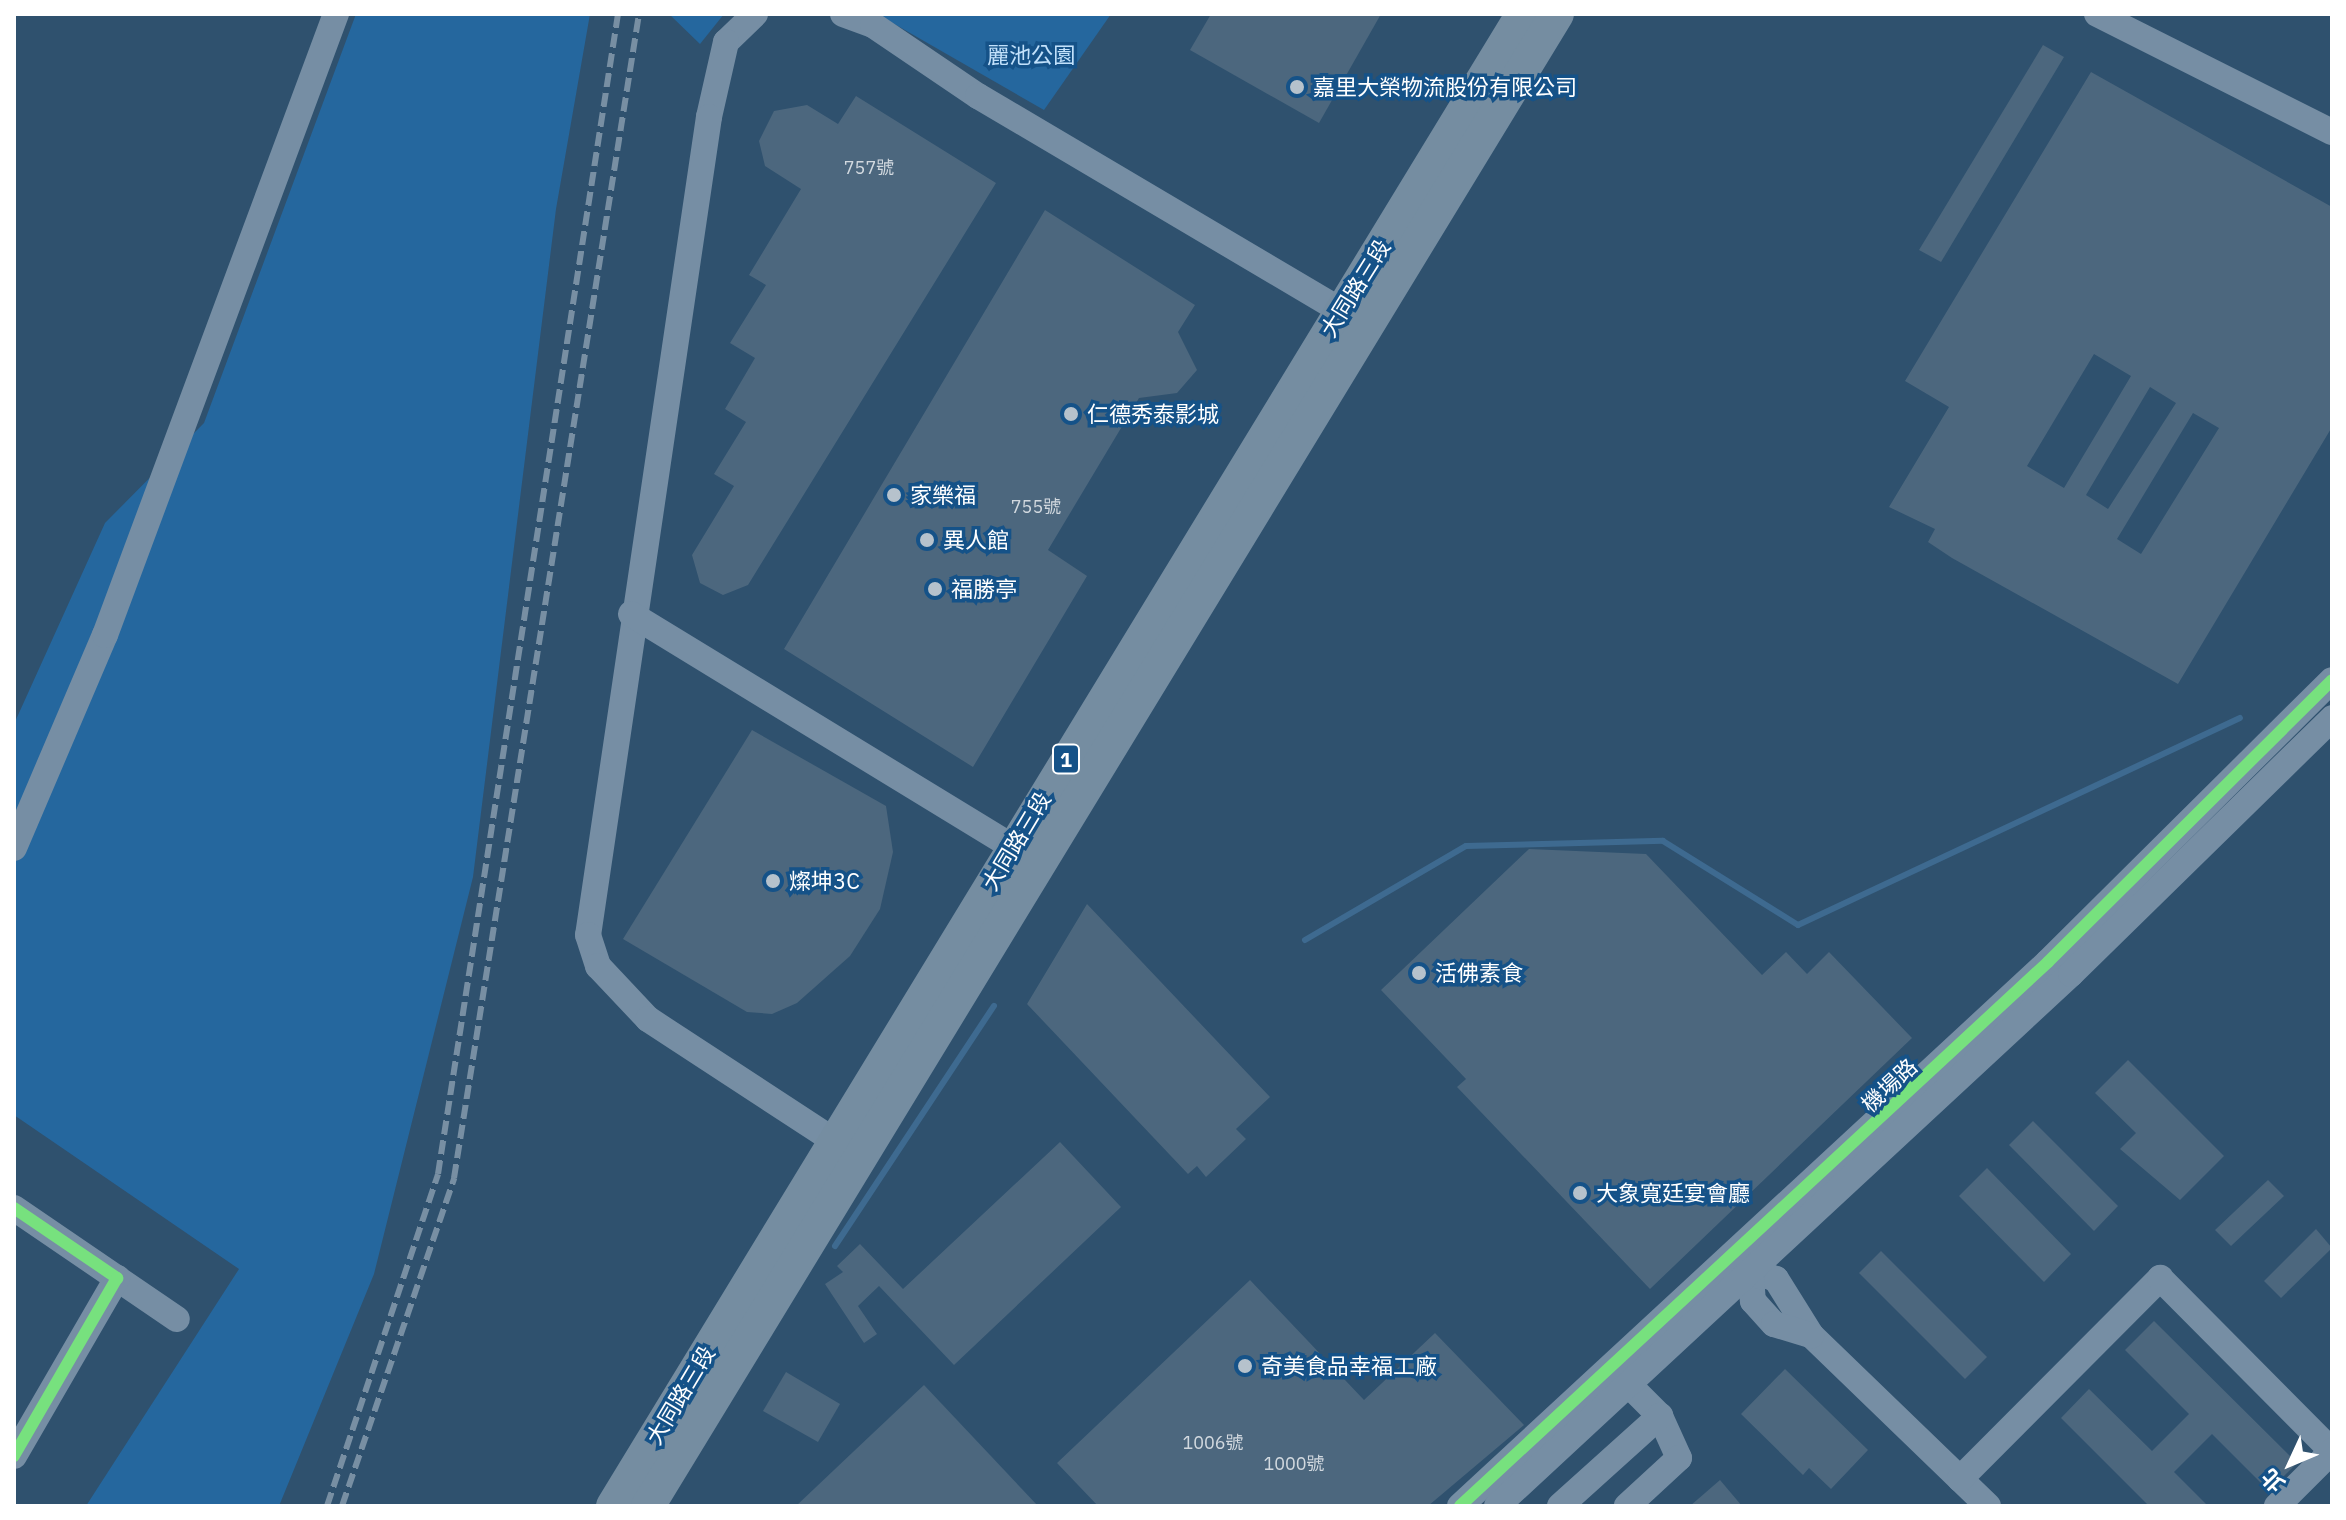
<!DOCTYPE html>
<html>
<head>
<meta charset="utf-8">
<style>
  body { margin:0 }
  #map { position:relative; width:2346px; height:1520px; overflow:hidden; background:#2f516e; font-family:"IBM Plex Sans","Noto Sans TC",sans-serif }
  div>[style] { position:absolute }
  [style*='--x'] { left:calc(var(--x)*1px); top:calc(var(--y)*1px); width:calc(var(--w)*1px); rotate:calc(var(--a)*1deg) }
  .green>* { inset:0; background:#25679e }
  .stream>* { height:6px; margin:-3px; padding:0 3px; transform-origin:3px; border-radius:3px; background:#3e6a90 }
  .building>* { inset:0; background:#4c677e }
  .minor>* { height:26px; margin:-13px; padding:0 13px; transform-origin:13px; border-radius:13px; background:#768ea4 }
  .major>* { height:34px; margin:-17px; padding:0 17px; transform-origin:17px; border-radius:17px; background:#758da1 }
  .rail>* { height:6px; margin-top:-3px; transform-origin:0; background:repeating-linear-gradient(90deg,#788fa3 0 14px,transparent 0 20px) }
  .cycleway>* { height:12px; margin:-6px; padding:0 6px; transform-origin:6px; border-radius:6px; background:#77e17e }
  .dots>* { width:22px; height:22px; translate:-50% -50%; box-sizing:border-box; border:4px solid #155288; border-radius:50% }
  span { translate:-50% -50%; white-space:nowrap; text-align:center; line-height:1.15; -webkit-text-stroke:7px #155288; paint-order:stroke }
  .number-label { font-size:18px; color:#d2d9df }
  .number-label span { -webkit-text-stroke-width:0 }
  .shield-label span { padding:2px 6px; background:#155288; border:2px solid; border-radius:6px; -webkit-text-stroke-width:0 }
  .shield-label { font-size:20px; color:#fff; font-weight:700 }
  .park-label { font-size:22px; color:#c2e1fb }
  .poi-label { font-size:22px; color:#fff }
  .left { translate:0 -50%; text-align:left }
  .street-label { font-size:22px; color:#fff }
  .frame { position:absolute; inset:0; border:16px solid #fff; pointer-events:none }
  .north { position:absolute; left:2250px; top:1424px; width:80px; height:80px; -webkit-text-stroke:6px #155288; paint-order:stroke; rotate:226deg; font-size:22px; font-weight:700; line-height:32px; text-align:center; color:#fff }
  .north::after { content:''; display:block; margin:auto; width:28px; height:36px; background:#fff; clip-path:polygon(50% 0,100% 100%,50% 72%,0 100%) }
</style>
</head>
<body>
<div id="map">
  <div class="green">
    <div style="clip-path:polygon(356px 14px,590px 14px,556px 209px,473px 877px,374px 1274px,279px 1506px,86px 1506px,239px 1269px,14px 1115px,14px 724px,105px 523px,204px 423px)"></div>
    <div style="clip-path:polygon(669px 14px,724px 14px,700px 44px)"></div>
    <div style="clip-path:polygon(877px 14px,1111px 14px,1044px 110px)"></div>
  </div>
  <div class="stream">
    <div style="--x:1305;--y:940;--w:186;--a:-30.3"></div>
    <div style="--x:1466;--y:846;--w:197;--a:-1.5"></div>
    <div style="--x:1663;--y:841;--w:159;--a:31.9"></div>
    <div style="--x:1798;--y:925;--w:488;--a:-25.1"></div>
    <div style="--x:835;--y:1246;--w:288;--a:-56.5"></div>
  </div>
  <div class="building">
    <div style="clip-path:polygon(1211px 14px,1381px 14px,1319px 123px,1190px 50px)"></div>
    <div style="clip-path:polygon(2043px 45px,2064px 57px,1941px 262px,1919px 250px)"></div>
    <div style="clip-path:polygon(evenodd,2091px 72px,2332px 207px,2332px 427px,2178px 684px,1952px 558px,1928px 542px,1935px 529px,1889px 507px,1949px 407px,1905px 381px,2091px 72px,2094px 354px,2131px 376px,2064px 488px,2027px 466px,2094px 354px,2091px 72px,2150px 387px,2176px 403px,2108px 509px,2086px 495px,2150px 387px,2091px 72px,2193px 413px,2219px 428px,2141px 554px,2117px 539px,2193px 413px)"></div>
    <div style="clip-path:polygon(856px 96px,996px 183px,748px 585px,723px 595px,700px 583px,692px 555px,734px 486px,714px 474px,746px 422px,725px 409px,755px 358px,730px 343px,766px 285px,749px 275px,801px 189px,765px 166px,759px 141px,774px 111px,807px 105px,838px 124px)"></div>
    <div style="clip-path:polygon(1045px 210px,1195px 305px,1178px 332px,1197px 370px,1177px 393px,1139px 398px,1048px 550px,1087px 576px,973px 767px,784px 649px)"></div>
    <div style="clip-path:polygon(752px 730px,886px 806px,893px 852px,880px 909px,850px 956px,797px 1003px,772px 1014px,747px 1012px,623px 939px)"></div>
    <div style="clip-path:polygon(1529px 849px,1646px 854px,1762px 975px,1786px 952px,1807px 974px,1829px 952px,1912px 1038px,1650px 1289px,1457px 1087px,1466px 1079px,1381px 990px)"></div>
    <div style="clip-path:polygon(1087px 904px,1270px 1097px,1236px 1129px,1246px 1139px,1206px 1177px,1197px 1166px,1188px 1174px,1027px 1004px)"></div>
    <div style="clip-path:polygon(2128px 1060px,2224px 1156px,2180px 1200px,2120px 1149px,2136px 1133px,2095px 1093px)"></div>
    <div style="clip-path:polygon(2033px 1121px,2118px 1206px,2094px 1231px,2009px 1145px)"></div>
    <div style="clip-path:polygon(1060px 1142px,1121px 1207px,954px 1365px,879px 1286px,858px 1306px,877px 1334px,864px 1343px,825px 1284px,843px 1272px,837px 1266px,860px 1244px,903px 1289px)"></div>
    <div style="clip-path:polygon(1987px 1168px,2071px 1254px,2044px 1282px,1959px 1196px)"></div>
    <div style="clip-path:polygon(2268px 1180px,2284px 1196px,2231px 1246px,2215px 1230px)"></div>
    <div style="clip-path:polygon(2316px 1229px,2332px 1248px,2281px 1298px,2264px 1281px)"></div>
    <div style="clip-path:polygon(1881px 1251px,1987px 1357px,1965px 1379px,1859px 1273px)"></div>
    <div style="clip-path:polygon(1250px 1280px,1364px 1400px,1435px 1333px,1524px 1425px,1428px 1506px,1098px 1506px,1057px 1463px)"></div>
    <div style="clip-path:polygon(2154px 1321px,2297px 1463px,2269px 1491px,2212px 1434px,2174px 1472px,2208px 1506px,2149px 1506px,2061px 1418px,2089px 1389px,2152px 1451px,2189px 1414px,2125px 1350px)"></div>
    <div style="clip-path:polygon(1785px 1369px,1868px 1450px,1831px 1489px,1809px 1468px,1803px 1475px,1741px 1414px)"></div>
    <div style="clip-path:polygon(786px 1372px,840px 1404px,818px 1442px,763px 1411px)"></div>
    <div style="clip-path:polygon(924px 1385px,1038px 1506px,796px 1506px,853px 1452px)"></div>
    <div style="clip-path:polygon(1720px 1480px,1742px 1506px,1690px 1506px)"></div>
  </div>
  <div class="minor">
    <div style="--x:755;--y:14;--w:40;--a:136"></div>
    <div style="--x:726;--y:42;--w:77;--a:102.8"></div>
    <div style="--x:709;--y:117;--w:827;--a:98.41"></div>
    <div style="--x:588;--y:935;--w:33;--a:72"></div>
    <div style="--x:598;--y:966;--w:73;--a:46.7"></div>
    <div style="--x:648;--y:1019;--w:241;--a:33.2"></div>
    <div style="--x:843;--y:14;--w:32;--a:20"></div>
    <div style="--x:873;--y:25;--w:127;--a:34.1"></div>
    <div style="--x:978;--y:96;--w:440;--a:30.6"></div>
    <div style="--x:2097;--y:14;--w:263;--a:26.7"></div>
    <div style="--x:631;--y:614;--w:447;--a:31.4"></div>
    <div style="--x:14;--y:848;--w:232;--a:-66.9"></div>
    <div style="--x:105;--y:635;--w:663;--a:-69.6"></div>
    <div style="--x:14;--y:1208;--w:197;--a:34.3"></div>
    <div style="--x:1743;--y:1267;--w:35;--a:20"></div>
    <div style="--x:1776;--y:1279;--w:66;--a:58"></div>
    <div style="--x:1811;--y:1335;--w:246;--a:44"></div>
    <div style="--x:1751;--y:1275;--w:26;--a:86"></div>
    <div style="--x:1753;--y:1301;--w:31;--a:48"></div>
    <div style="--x:1774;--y:1324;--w:39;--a:17"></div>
    <div style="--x:1618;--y:1374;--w:59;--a:45"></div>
    <div style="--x:1660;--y:1416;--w:46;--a:65.7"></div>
    <div style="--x:1679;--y:1458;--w:71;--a:137.3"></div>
    <div style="--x:14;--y:1456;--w:206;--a:-59.9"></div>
    <div style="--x:1960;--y:1479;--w:284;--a:-45.1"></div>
    <div style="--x:2160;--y:1278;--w:244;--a:45.2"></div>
    <div style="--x:2332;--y:1451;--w:78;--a:135"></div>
    <div style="--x:1460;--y:1506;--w:801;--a:-42.77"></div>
    <div style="--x:2048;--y:962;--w:400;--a:-44.8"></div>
    <div style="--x:1497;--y:1506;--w:783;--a:-42.83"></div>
    <div style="--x:2071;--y:974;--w:366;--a:-44.4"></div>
    <div style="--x:1560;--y:1506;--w:135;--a:-42"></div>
  </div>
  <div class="major">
    <div style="--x:613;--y:1506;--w:1748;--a:-58.62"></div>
    <div style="--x:648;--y:1506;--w:1747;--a:-58.65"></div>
  </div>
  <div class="rail">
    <div style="--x:327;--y:1506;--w:350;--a:-71.5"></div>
    <div style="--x:438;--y:1174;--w:1174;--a:-81.18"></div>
    <div style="--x:342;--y:1506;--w:347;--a:-71.1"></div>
    <div style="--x:454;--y:1178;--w:1179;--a:-80.97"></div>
  </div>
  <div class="cycleway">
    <div style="--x:14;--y:1208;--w:125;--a:34.2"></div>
    <div style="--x:117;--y:1278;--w:206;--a:120.1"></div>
    <div style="--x:1460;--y:1506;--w:801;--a:-42.77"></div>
    <div style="--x:2048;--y:962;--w:400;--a:-44.8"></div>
  </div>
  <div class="dots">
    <div style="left:1297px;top:87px;background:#b6c2cc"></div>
    <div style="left:1071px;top:414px;background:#b6c2cc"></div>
    <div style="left:894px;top:495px;background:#b6c2cc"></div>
    <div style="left:927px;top:540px;background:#b6c2cc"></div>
    <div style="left:935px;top:589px;background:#b6c2cc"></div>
    <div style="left:773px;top:881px;background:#b6c2cc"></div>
    <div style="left:1419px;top:973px;background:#b6c2cc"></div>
    <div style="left:1580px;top:1193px;background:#b6c2cc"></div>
    <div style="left:1245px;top:1366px;background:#b6c2cc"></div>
  </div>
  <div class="number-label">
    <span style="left:869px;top:168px">757號</span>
    <span style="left:1036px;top:507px">755號</span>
    <span style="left:1213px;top:1443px">1006號</span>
    <span style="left:1294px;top:1464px">1000號</span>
  </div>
  <div class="shield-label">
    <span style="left:1066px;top:759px">1</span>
  </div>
  <div class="park-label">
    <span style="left:1031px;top:55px">麗池公園</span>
  </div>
  <div class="poi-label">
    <span class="left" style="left:1313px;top:87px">嘉里大榮物流股份有限公司</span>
    <span class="left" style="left:1087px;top:414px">仁德秀泰影城</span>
    <span class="left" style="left:910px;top:495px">家樂福</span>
    <span class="left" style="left:943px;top:540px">異人館</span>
    <span class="left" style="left:951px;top:589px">福勝亭</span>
    <span class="left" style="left:789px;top:881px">燦坤3C</span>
    <span class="left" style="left:1435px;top:973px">活佛素食</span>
    <span class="left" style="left:1596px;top:1193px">大象寬廷宴會廳</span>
    <span class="left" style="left:1261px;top:1366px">奇美食品幸福工廠</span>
  </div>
  <div class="street-label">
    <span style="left:1355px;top:288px;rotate:-58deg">大同路三段</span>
    <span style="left:1016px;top:841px;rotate:-59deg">大同路三段</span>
    <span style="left:1889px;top:1085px;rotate:-43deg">機場路</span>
    <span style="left:680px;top:1395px;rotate:-59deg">大同路三段</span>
  </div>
  <div class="frame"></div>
  <div class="north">北</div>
</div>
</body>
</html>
